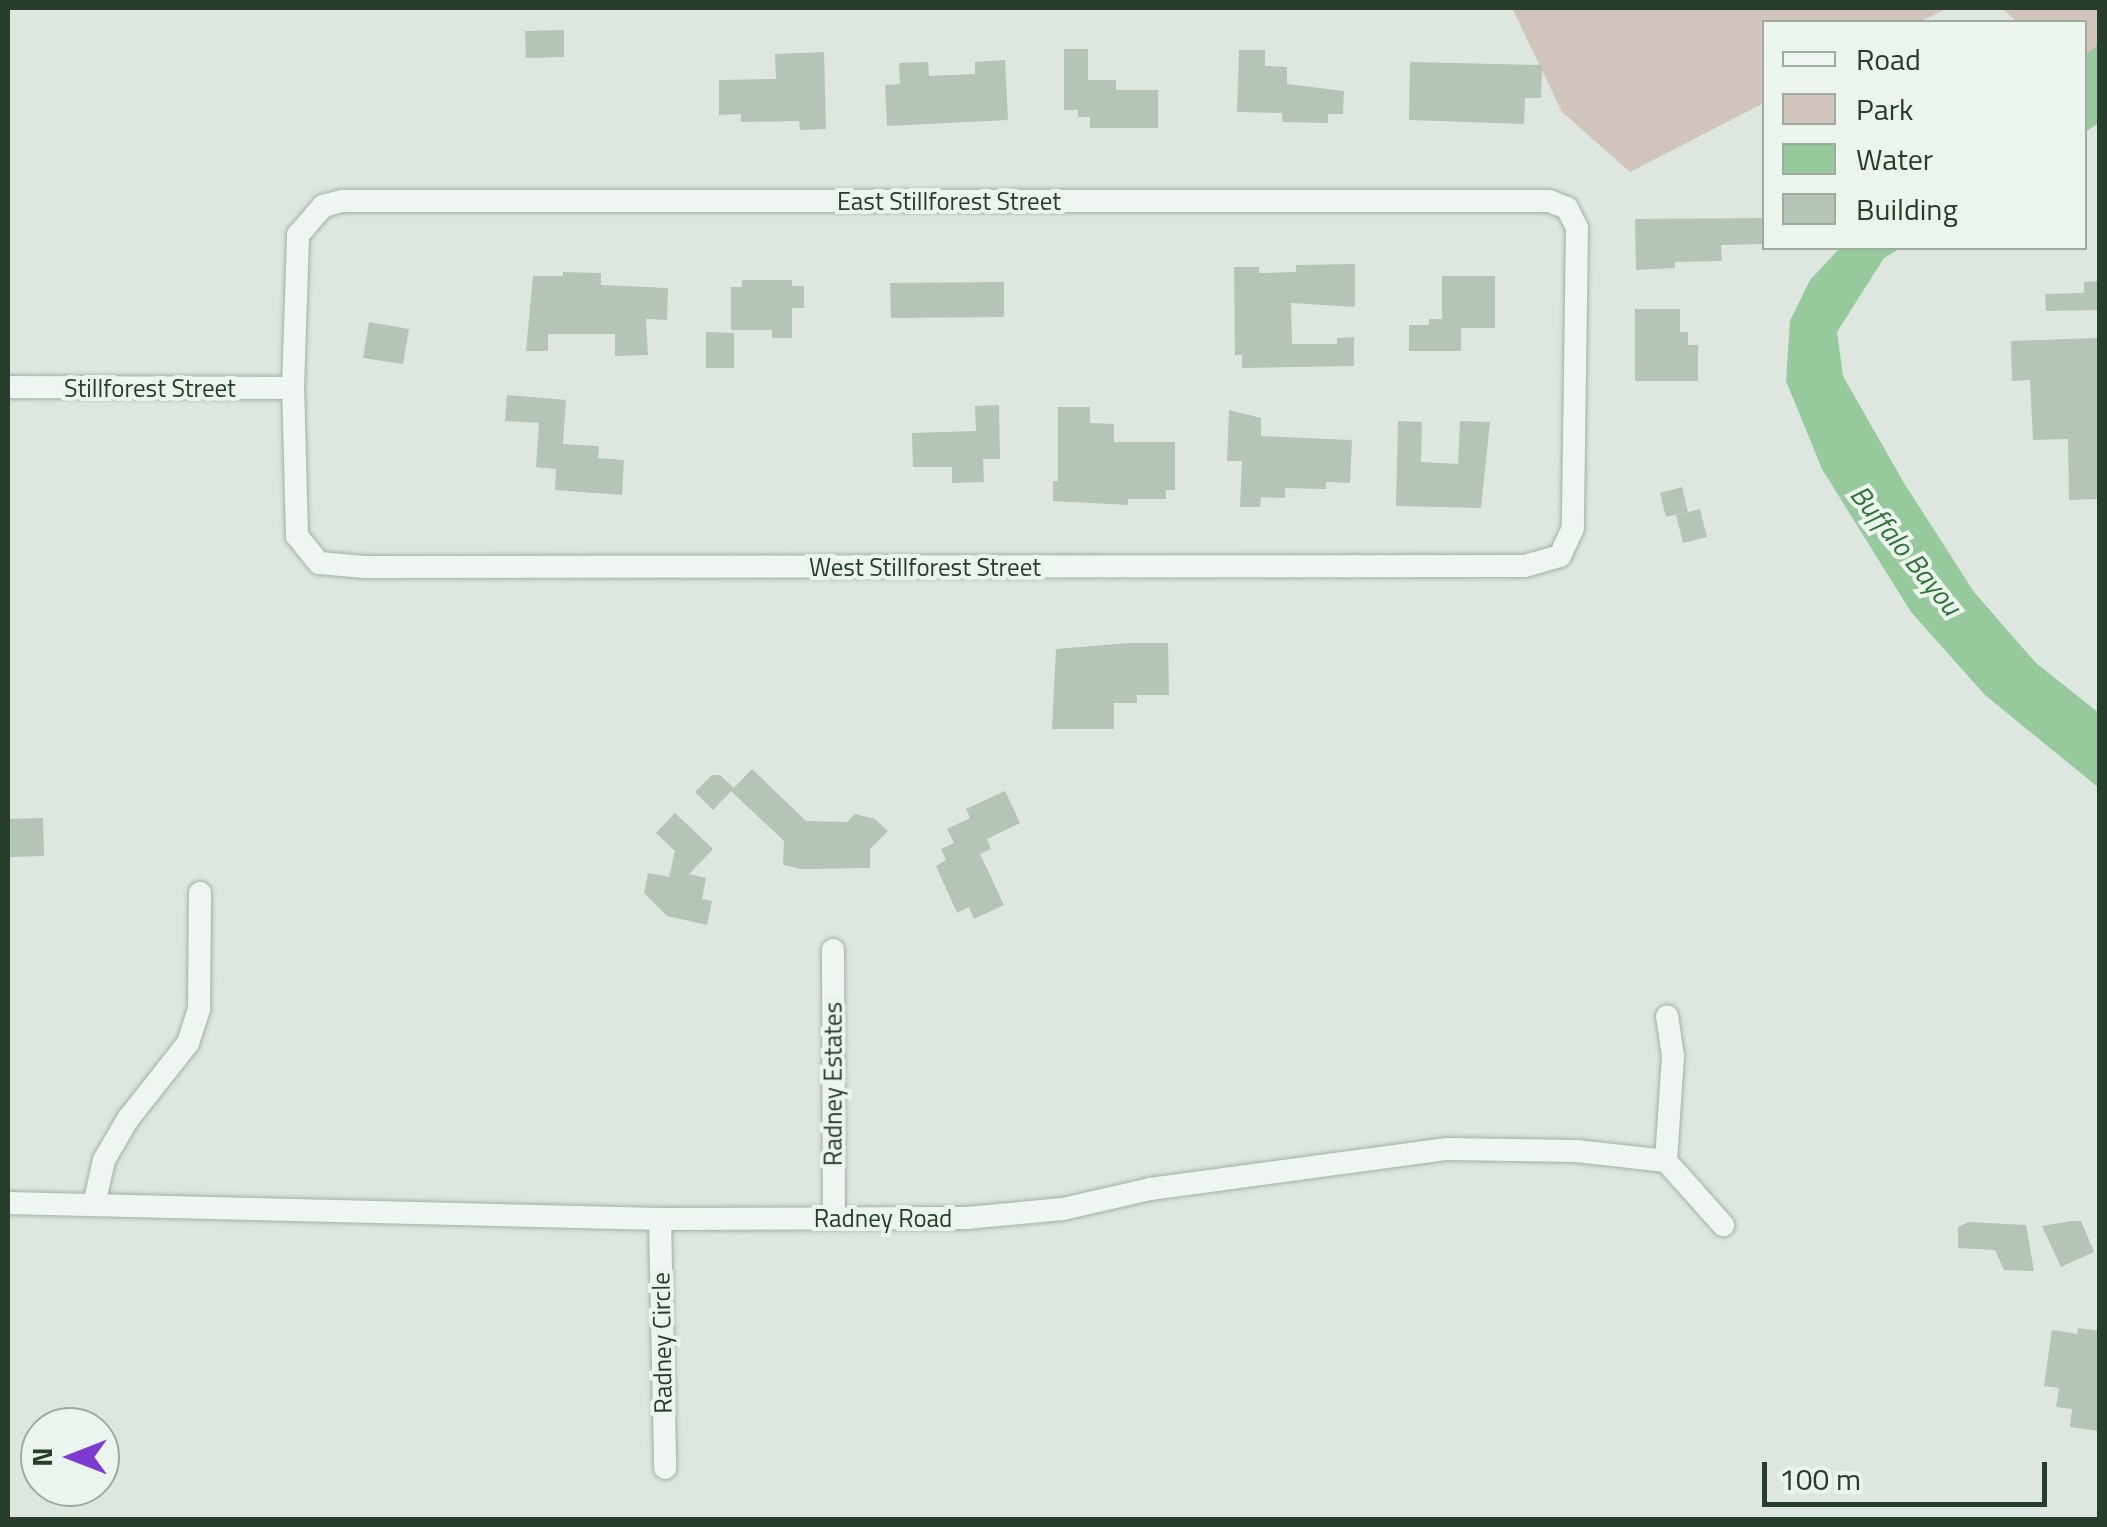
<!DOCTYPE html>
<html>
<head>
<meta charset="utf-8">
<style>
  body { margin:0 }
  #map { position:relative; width:2107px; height:1527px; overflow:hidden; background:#dde7df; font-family:"Titillium Web",sans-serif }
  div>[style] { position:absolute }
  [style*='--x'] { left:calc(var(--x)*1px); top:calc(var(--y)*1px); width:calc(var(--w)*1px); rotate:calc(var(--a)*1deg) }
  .green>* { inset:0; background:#d1c4bd }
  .water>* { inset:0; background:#96c99b }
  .building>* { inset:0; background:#b4c4b7 }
  .roads { filter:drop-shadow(0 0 2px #a2b1a5) drop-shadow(0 0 2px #a2b1a5) }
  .minor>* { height:22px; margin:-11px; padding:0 11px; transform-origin:11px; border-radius:11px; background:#eff5f1 }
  span { translate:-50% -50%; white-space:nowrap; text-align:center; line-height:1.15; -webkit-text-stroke:8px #ecf5ed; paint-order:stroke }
  .street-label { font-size:25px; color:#263e2b }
  .water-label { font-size:28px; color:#2f7338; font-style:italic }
  .frame { position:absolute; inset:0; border:10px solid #263e2b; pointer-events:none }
  .legend { position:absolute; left:1762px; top:20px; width:325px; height:230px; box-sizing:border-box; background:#ecf5ed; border:2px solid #9dac9f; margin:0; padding:12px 18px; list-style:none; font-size:30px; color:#263e2b }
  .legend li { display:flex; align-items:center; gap:20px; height:50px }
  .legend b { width:50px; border:2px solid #9dac9f }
  .north { position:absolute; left:20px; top:1407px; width:100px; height:100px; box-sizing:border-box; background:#ecf5ed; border:2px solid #9dac9f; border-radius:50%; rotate:270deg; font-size:28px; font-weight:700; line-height:40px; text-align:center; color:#263e2b }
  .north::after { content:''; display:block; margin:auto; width:35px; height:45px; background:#7d3cd1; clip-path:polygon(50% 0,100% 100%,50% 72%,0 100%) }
  .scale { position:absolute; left:1762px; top:1462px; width:285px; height:45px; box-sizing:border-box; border:5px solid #263e2b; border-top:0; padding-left:12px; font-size:30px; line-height:35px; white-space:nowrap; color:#263e2b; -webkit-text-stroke:8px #ecf5ed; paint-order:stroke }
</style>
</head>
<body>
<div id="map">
  <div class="green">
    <div style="clip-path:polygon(1512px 8px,1948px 8px,1919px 22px,1764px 22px,1764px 103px,1630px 172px,1562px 112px)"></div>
    <div style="clip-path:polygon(2002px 8px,2099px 8px,2099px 104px,2085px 89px,2084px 22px,2017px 22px)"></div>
  </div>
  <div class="water">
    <div style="clip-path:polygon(2099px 44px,2099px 123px,2085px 132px,2085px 55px)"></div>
    <div style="clip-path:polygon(1840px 248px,1901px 248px,1884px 258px,1837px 332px,1843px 376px,1904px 483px,1974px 592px,2036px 663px,2099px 713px,2099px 788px,1985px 695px,1911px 612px,1822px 469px,1786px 381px,1790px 321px,1810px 280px)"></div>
  </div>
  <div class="building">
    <div style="clip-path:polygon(564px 30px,564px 57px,526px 58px,525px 31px)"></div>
    <div style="clip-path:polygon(1064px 49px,1088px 49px,1088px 80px,1116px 80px,1116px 90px,1158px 90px,1158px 128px,1090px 128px,1090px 117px,1078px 117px,1078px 110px,1064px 110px)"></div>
    <div style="clip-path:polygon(1239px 50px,1265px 50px,1265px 66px,1287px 67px,1287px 84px,1344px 91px,1343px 114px,1328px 114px,1328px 123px,1282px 122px,1282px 113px,1237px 112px)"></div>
    <div style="clip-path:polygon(824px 52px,826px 129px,800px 130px,799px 121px,741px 122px,741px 114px,719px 115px,719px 80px,776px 79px,775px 54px)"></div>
    <div style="clip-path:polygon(1005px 60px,1008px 120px,887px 126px,885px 85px,900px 84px,899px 63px,928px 62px,929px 76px,975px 74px,975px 62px)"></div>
    <div style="clip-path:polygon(1410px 62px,1542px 65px,1541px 98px,1525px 98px,1524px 124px,1409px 120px)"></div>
    <div style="clip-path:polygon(1764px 218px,1764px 244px,1721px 245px,1722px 261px,1675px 262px,1675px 268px,1636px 270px,1635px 219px)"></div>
    <div style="clip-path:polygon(1355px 264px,1355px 307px,1291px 303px,1292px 344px,1337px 344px,1337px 338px,1354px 337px,1354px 366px,1242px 368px,1242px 355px,1235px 355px,1234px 267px,1259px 267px,1259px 273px,1296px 272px,1296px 265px)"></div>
    <div style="clip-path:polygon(563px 272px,601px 273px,601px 285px,668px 288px,667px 320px,646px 319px,648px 355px,615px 356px,615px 334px,548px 334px,548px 351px,526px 351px,533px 276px,563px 276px)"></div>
    <div style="clip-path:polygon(1442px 276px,1495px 276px,1495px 328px,1461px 328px,1461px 351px,1409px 351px,1409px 325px,1429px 325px,1429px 319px,1442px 319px)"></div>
    <div style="clip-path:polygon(742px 280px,792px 280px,792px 286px,804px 286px,804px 308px,792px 308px,792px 338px,772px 338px,772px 330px,731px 330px,731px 287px,742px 287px)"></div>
    <div style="clip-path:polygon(2100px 281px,2100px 310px,2046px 311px,2045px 294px,2084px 293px,2084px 282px)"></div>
    <div style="clip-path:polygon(1004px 282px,1004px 317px,891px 318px,890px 283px)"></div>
    <div style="clip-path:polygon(1635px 309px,1680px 309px,1680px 332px,1688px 332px,1688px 345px,1698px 345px,1698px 381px,1635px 381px)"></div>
    <div style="clip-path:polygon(369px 322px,409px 329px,403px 364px,363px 358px)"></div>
    <div style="clip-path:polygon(706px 332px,734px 333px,734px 368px,706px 368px)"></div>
    <div style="clip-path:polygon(2097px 338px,2100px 499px,2069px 500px,2068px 439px,2033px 440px,2030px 380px,2012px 381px,2011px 341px)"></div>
    <div style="clip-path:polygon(507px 395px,566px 400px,563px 444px,599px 446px,598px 458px,624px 460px,622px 495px,555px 490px,556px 469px,536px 467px,539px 423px,505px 421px)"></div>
    <div style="clip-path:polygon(999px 405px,1000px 459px,983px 459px,984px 482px,952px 483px,952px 467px,913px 467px,912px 433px,976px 431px,975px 406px)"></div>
    <div style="clip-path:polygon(1058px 407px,1090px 407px,1090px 423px,1114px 424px,1114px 442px,1175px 442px,1175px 490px,1166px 490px,1166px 499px,1128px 499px,1128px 505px,1053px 501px,1053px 481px,1058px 481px)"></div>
    <div style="clip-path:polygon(1229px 410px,1261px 418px,1261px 436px,1352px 440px,1350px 483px,1326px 482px,1326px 489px,1285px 488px,1285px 498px,1261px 497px,1260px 507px,1240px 507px,1242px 461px,1227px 461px)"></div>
    <div style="clip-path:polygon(1398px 421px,1422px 422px,1421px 462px,1458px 464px,1460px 421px,1490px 422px,1481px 508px,1396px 506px)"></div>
    <div style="clip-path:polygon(1682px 487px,1688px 512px,1666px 517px,1660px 493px)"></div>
    <div style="clip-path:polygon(1700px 509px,1707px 537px,1683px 543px,1676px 515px)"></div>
    <div style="clip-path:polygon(1129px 643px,1168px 643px,1169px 695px,1137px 695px,1137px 703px,1114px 703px,1114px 729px,1052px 729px,1056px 649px)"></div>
    <div style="clip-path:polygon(752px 769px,806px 821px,847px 822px,855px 814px,875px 819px,888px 831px,870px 849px,870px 868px,802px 869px,783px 865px,784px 841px,731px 791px)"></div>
    <div style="clip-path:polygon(712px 775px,720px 775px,734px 788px,713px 810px,695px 792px)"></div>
    <div style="clip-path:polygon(1005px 791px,1020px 823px,987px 839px,991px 849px,980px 854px,1004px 905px,974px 919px,969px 907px,957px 913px,936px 866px,946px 860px,941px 849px,954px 843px,947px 829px,970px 818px,966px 809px)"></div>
    <div style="clip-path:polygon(675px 813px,713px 849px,689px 874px,706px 878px,702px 899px,712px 901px,707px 925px,667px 916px,644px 893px,648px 873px,669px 877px,675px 851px,656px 833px)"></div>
    <div style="clip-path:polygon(43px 818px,44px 856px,8px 857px,8px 819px)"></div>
    <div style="clip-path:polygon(2072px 1221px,2081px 1221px,2094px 1252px,2061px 1267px,2042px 1226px)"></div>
    <div style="clip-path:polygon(1969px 1222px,2026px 1225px,2034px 1271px,2004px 1270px,1995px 1250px,1958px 1248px,1958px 1227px)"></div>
    <div style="clip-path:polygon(2078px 1328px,2100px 1331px,2100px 1431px,2070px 1427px,2072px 1409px,2056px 1407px,2059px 1388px,2044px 1386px,2052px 1330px,2077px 1334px)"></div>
  </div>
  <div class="roads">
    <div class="minor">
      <div style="--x:342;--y:201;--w:1207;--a:0"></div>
      <div style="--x:1549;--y:201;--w:19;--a:21"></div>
      <div style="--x:1567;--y:208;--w:22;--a:63"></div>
      <div style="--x:1577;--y:228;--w:300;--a:90.8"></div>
      <div style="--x:1573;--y:528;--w:31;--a:115"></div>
      <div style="--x:1560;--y:556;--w:37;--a:164"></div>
      <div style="--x:1524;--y:566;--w:1159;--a:179.95"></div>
      <div style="--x:365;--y:567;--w:46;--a:-175"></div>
      <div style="--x:319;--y:563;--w:35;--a:-129"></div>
      <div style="--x:297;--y:536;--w:148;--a:-91.5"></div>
      <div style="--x:293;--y:388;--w:153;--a:-88.1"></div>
      <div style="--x:298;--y:235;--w:38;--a:-49"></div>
      <div style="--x:323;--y:206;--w:20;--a:-15"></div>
      <div style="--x:8;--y:387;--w:285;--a:0.2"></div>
      <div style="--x:833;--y:950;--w:267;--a:89.8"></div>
      <div style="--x:1666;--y:1161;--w:105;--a:-86.2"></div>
      <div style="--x:1673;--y:1056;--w:40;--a:-98.5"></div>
      <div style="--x:8;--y:1203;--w:652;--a:1.41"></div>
      <div style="--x:660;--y:1219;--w:306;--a:-0.2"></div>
      <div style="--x:966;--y:1218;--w:97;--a:-5.3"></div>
      <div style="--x:1063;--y:1209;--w:89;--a:-12.9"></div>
      <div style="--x:1150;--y:1189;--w:300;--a:-7.7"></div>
      <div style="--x:1447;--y:1149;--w:129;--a:0.9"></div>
      <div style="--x:1576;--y:1151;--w:91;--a:6.3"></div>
      <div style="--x:1666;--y:1161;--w:86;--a:48.3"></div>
      <div style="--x:94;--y:1205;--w:46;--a:-77.5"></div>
      <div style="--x:104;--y:1160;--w:48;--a:-59.7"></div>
      <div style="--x:128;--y:1119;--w:97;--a:-51.7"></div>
      <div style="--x:188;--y:1043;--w:36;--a:-72"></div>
      <div style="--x:199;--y:1009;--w:116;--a:-89.5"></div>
      <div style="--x:660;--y:1219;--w:249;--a:88.8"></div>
    </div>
  </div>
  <div class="street-label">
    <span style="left:949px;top:201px">East Stillforest Street</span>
    <span style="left:150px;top:388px">Stillforest Street</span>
    <span style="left:925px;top:567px">West Stillforest Street</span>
    <span style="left:833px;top:1084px;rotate:-90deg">Radney Estates</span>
    <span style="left:883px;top:1218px">Radney Road</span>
    <span style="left:662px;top:1343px;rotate:-91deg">Radney Circle</span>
  </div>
  <div class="water-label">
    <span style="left:1906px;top:550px;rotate:51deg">Buffalo Bayou</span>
  </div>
  <div class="frame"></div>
  <ul class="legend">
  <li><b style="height:12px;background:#eff5f1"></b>Road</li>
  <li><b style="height:28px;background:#d1c4bd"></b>Park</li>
  <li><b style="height:28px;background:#96c99b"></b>Water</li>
  <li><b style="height:28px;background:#b4c4b7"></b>Building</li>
  </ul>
  <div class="north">N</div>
  <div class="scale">100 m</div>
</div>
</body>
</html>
